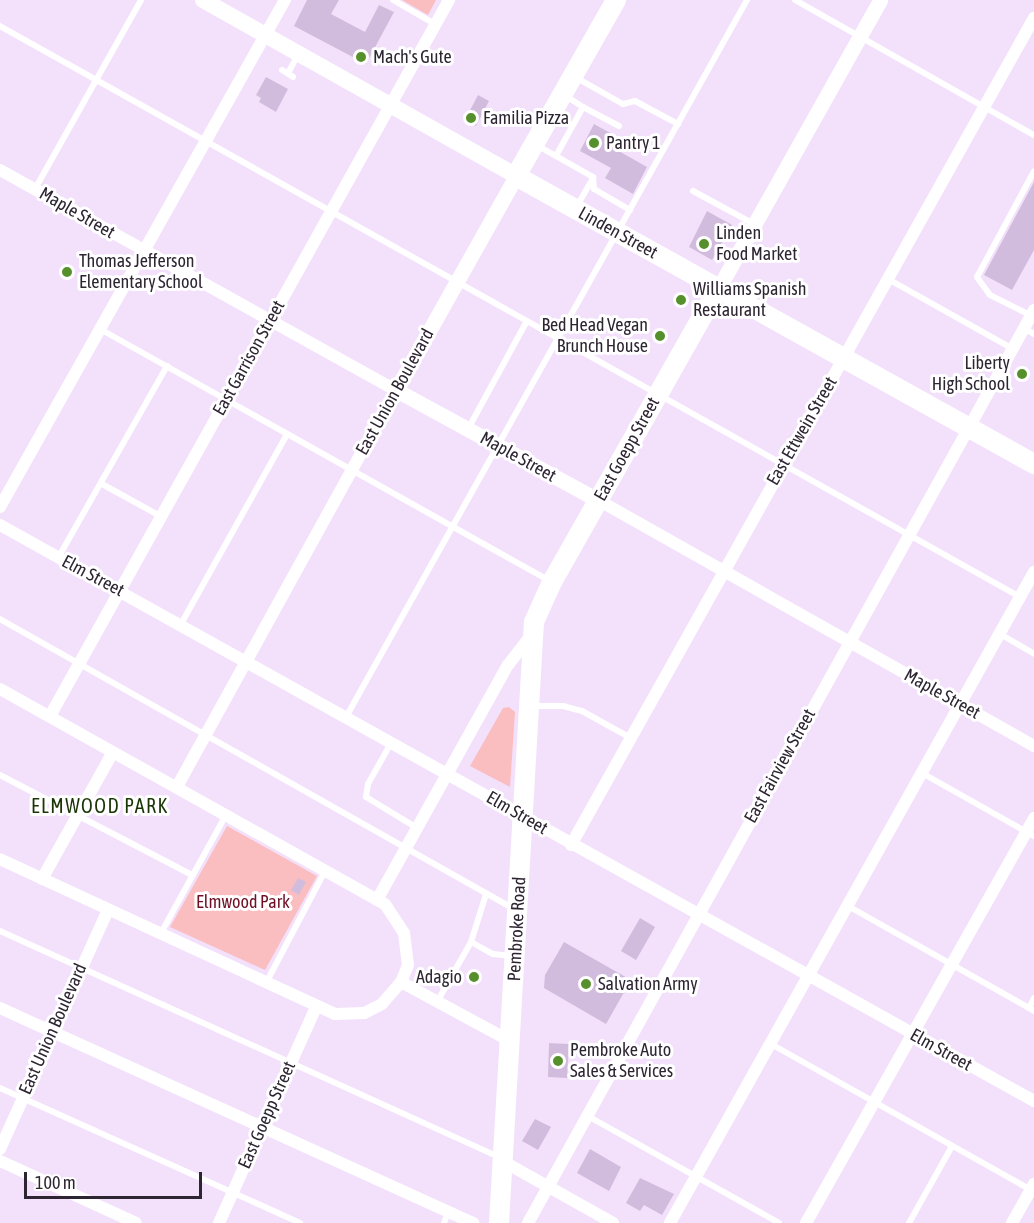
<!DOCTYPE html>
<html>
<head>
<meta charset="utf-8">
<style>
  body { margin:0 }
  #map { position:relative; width:1034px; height:1223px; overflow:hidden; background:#f3e1fc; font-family:"Asap Condensed",sans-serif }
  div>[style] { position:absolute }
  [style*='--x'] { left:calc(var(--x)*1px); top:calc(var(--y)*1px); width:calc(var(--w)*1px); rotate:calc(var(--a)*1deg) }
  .green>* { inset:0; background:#fabec1 }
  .building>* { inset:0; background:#d2bcdd }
  .service>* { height:6px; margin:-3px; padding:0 3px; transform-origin:3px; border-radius:3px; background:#fff }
  .minor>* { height:12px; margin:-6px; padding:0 6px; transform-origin:6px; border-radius:6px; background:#fff }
  .tertiary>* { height:15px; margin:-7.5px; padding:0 7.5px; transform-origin:7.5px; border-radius:7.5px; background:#fff }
  .secondary>* { height:16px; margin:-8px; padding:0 8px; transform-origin:8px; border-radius:8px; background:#fff }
  .primary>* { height:20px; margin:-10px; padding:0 10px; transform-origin:10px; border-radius:10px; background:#fff }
  .dots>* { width:16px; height:16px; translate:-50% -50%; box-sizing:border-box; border:3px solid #fff; border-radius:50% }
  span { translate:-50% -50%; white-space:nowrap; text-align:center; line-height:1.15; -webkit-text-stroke:6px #fff; paint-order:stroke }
  .poi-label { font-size:18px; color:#2e2532 }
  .left { translate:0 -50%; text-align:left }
  .right { translate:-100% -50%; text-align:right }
  .street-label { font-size:18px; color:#2e2532 }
  .park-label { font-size:18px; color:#701026 }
  .neighbourhood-label { font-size:20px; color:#1a3505; letter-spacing:1.5px }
  .scale { position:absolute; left:24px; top:1172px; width:178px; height:27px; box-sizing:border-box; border:3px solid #2e2532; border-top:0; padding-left:8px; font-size:18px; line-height:21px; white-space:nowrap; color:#2e2532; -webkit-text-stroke:4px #fff; paint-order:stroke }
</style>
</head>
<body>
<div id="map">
  <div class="green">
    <div style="clip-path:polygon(402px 0,436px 0,428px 15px)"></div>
    <div style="clip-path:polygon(509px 707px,515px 712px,510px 787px,470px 766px,503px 708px)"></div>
    <div style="clip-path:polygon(227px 826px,317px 876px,265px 970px,170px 927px)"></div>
  </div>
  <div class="building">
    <div style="clip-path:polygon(307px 0,339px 0,331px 14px,365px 32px,379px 5px,394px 12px,366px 64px,294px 26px)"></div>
    <div style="clip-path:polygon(266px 77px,288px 89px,276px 112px,259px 102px,261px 98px,256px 95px)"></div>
    <div style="clip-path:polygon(478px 95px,489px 101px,476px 126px,465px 120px)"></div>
    <div style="clip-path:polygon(594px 124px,623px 140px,617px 150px,647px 167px,633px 194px,605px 178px,611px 168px,580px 151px)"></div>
    <div style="clip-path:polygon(1034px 182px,1034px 250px,1012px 290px,984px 275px)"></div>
    <div style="clip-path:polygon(707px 211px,732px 225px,712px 260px,689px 247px)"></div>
    <div style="clip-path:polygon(298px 878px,306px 882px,299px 895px,291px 890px)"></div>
    <div style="clip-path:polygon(640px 918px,655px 927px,636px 960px,621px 951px)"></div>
    <div style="clip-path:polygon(564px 942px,631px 980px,606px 1024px,544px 988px,545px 975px)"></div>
    <div style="clip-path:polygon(549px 1043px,569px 1044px,567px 1078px,548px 1077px)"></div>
    <div style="clip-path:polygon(535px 1119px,551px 1127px,538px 1150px,522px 1141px)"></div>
    <div style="clip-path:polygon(590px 1149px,621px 1167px,609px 1191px,577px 1173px)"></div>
    <div style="clip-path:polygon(640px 1178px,674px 1194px,662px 1215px,644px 1205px,640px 1211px,626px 1203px)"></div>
  </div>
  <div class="service">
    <div style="--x:393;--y:0;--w:48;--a:29.7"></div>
    <div style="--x:795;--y:0;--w:274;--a:29.5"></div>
    <div style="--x:0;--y:26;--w:1169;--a:29.24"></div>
    <div style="--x:282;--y:70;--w:13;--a:32"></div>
    <div style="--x:288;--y:73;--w:21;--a:-61"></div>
    <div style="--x:575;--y:77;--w:55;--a:29.4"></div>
    <div style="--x:623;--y:104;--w:12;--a:-14"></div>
    <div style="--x:635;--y:101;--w:49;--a:28.1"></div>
    <div style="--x:566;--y:96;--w:20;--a:33"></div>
    <div style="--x:619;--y:126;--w:41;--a:-152.2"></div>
    <div style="--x:583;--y:107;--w:56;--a:118.9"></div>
    <div style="--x:556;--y:156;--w:43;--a:29.6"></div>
    <div style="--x:593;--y:177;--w:12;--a:85"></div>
    <div style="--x:594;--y:189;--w:42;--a:30.3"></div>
    <div style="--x:538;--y:146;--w:21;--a:29"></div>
    <div style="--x:35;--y:189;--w:217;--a:-60.7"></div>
    <div style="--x:693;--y:191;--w:69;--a:28.4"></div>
    <div style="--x:577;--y:206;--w:32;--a:-60"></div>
    <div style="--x:888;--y:279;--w:143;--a:29.2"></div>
    <div style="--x:1030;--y:315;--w:45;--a:-153.4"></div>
    <div style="--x:990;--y:295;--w:22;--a:-126"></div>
    <div style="--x:977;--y:277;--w:120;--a:-61.7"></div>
    <div style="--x:1024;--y:328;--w:12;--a:31"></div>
    <div style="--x:100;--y:329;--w:514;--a:29.26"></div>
    <div style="--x:468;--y:429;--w:123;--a:-61.4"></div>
    <div style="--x:102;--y:484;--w:66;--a:28.9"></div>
    <div style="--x:58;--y:558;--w:221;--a:-60.4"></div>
    <div style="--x:0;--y:619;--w:590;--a:29.43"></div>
    <div style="--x:181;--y:624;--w:215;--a:-60.8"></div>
    <div style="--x:1000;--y:634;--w:39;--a:30"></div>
    <div style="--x:532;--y:706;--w:31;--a:0"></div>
    <div style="--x:563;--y:706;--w:20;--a:15"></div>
    <div style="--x:582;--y:711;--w:56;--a:28.9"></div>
    <div style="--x:346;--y:717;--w:822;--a:-60.78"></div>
    <div style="--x:391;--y:743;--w:47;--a:119.3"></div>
    <div style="--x:368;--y:784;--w:13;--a:99"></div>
    <div style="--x:366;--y:797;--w:60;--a:31.3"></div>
    <div style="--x:922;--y:773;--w:129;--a:29.4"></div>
    <div style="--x:0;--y:775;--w:216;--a:27.5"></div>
    <div style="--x:848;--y:906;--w:214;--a:29.4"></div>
    <div style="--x:0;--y:931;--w:548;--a:24.37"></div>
    <div style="--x:161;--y:933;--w:135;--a:-61.2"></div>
    <div style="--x:471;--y:942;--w:50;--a:-72.6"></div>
    <div style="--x:266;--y:983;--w:127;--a:-62.2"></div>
    <div style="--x:437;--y:1002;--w:69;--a:-60.5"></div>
    <div style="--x:471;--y:942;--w:25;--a:29"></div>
    <div style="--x:493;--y:954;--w:19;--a:6"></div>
    <div style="--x:1029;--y:1008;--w:11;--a:-63"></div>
    <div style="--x:771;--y:1044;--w:298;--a:29.3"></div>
    <div style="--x:0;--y:1088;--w:329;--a:24.2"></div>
    <div style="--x:586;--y:1115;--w:221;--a:29.2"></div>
    <div style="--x:444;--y:1223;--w:12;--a:-70"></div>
    <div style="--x:909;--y:1223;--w:88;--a:-60.8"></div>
  </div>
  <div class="minor">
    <div style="--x:0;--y:170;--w:453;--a:29.1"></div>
    <div style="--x:396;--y:390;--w:453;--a:118.9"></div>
    <div style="--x:598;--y:500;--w:501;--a:29.43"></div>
    <div style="--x:0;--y:507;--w:582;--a:-60.66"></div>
    <div style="--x:0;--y:525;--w:1184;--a:29.12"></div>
    <div style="--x:0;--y:689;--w:441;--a:29.2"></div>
    <div style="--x:385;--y:904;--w:35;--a:57"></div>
    <div style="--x:404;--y:933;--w:32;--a:83"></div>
    <div style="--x:408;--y:965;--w:18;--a:112"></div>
    <div style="--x:401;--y:982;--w:29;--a:131"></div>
    <div style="--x:382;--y:1004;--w:20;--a:153"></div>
    <div style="--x:364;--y:1013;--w:29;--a:178"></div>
    <div style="--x:335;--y:1014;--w:369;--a:-155.2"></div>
    <div style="--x:50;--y:716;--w:820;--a:-60.87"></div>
    <div style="--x:571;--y:845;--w:948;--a:-60.76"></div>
    <div style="--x:42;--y:879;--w:145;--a:-60.8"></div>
    <div style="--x:377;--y:900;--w:269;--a:-60.9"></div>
    <div style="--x:508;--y:665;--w:39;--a:-52"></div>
    <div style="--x:401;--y:982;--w:124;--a:28.4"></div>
    <div style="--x:0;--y:1008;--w:520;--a:24.44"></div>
    <div style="--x:0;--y:1149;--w:262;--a:-65.7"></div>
    <div style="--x:0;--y:1161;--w:149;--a:24.5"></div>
    <div style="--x:504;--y:1162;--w:125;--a:29.2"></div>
    <div style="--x:219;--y:1223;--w:237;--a:-65.8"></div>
    <div style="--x:528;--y:1223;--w:1044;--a:-61"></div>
    <div style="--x:670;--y:1223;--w:746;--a:-60.79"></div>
    <div style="--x:806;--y:1223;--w:465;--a:-60.6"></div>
    <div style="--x:1012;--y:1223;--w:45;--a:-60.6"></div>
  </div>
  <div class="tertiary">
    <div style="--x:516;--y:176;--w:245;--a:119.3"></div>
    <div style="--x:396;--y:390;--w:230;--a:28.6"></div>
    <div style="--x:718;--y:289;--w:331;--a:-60.7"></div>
  </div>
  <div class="secondary">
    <div style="--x:203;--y:0;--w:359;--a:29.3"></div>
  </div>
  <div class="primary">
    <div style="--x:616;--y:0;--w:202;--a:119.6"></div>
    <div style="--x:516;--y:176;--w:593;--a:29.07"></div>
    <div style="--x:499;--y:1223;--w:602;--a:-86.67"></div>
    <div style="--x:534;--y:622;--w:44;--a:-65.8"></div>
    <div style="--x:552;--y:582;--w:337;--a:-60.5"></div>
  </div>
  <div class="dots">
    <div style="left:361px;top:57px;background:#56902d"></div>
    <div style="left:471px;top:118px;background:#56902d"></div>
    <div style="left:594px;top:143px;background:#56902d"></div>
    <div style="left:704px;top:244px;background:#56902d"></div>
    <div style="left:67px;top:272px;background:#56902d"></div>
    <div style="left:681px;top:300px;background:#56902d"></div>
    <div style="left:660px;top:336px;background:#56902d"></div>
    <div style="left:1022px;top:374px;background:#56902d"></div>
    <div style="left:474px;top:977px;background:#56902d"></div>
    <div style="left:586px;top:984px;background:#56902d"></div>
    <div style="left:558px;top:1061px;background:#56902d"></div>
  </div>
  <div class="poi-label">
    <span class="left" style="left:373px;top:57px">Mach's Gute</span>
    <span class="left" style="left:483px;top:118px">Familia Pizza</span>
    <span class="left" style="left:606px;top:143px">Pantry 1</span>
    <span class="left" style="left:716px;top:244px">Linden<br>Food Market</span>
    <span class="left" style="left:79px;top:272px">Thomas Jefferson<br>Elementary School</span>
    <span class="left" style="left:693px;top:300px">Williams Spanish<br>Restaurant</span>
    <span class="right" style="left:648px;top:336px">Bed Head Vegan<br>Brunch House</span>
    <span class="right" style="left:1010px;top:374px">Liberty<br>High School</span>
    <span class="right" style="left:462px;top:977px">Adagio</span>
    <span class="left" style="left:598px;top:984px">Salvation Army</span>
    <span class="left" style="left:570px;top:1061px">Pembroke Auto<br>Sales &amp; Services</span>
  </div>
  <div class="street-label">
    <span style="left:77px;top:213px;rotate:30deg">Maple Street</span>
    <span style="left:618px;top:233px;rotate:29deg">Linden Street</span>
    <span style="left:249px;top:358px;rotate:-61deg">East Garrison Street</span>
    <span style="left:395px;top:392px;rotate:-61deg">East Union Boulevard</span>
    <span style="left:802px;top:431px;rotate:-60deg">East Ettwein Street</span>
    <span style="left:627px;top:449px;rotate:-61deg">East Goepp Street</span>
    <span style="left:518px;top:457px;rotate:29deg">Maple Street</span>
    <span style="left:93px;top:576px;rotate:28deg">Elm Street</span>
    <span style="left:942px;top:694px;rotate:29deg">Maple Street</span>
    <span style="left:780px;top:766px;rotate:-61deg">East Fairview Street</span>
    <span style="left:517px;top:813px;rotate:30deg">Elm Street</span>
    <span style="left:517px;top:929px;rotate:-87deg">Pembroke Road</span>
    <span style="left:53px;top:1029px;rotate:-66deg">East Union Boulevard</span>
    <span style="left:941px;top:1050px;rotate:29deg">Elm Street</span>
    <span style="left:267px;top:1115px;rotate:-66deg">East Goepp Street</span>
  </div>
  <div class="park-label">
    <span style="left:243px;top:902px">Elmwood Park</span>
  </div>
  <div class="neighbourhood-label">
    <span style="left:100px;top:805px">ELMWOOD PARK</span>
  </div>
  <div class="scale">100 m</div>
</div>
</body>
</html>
